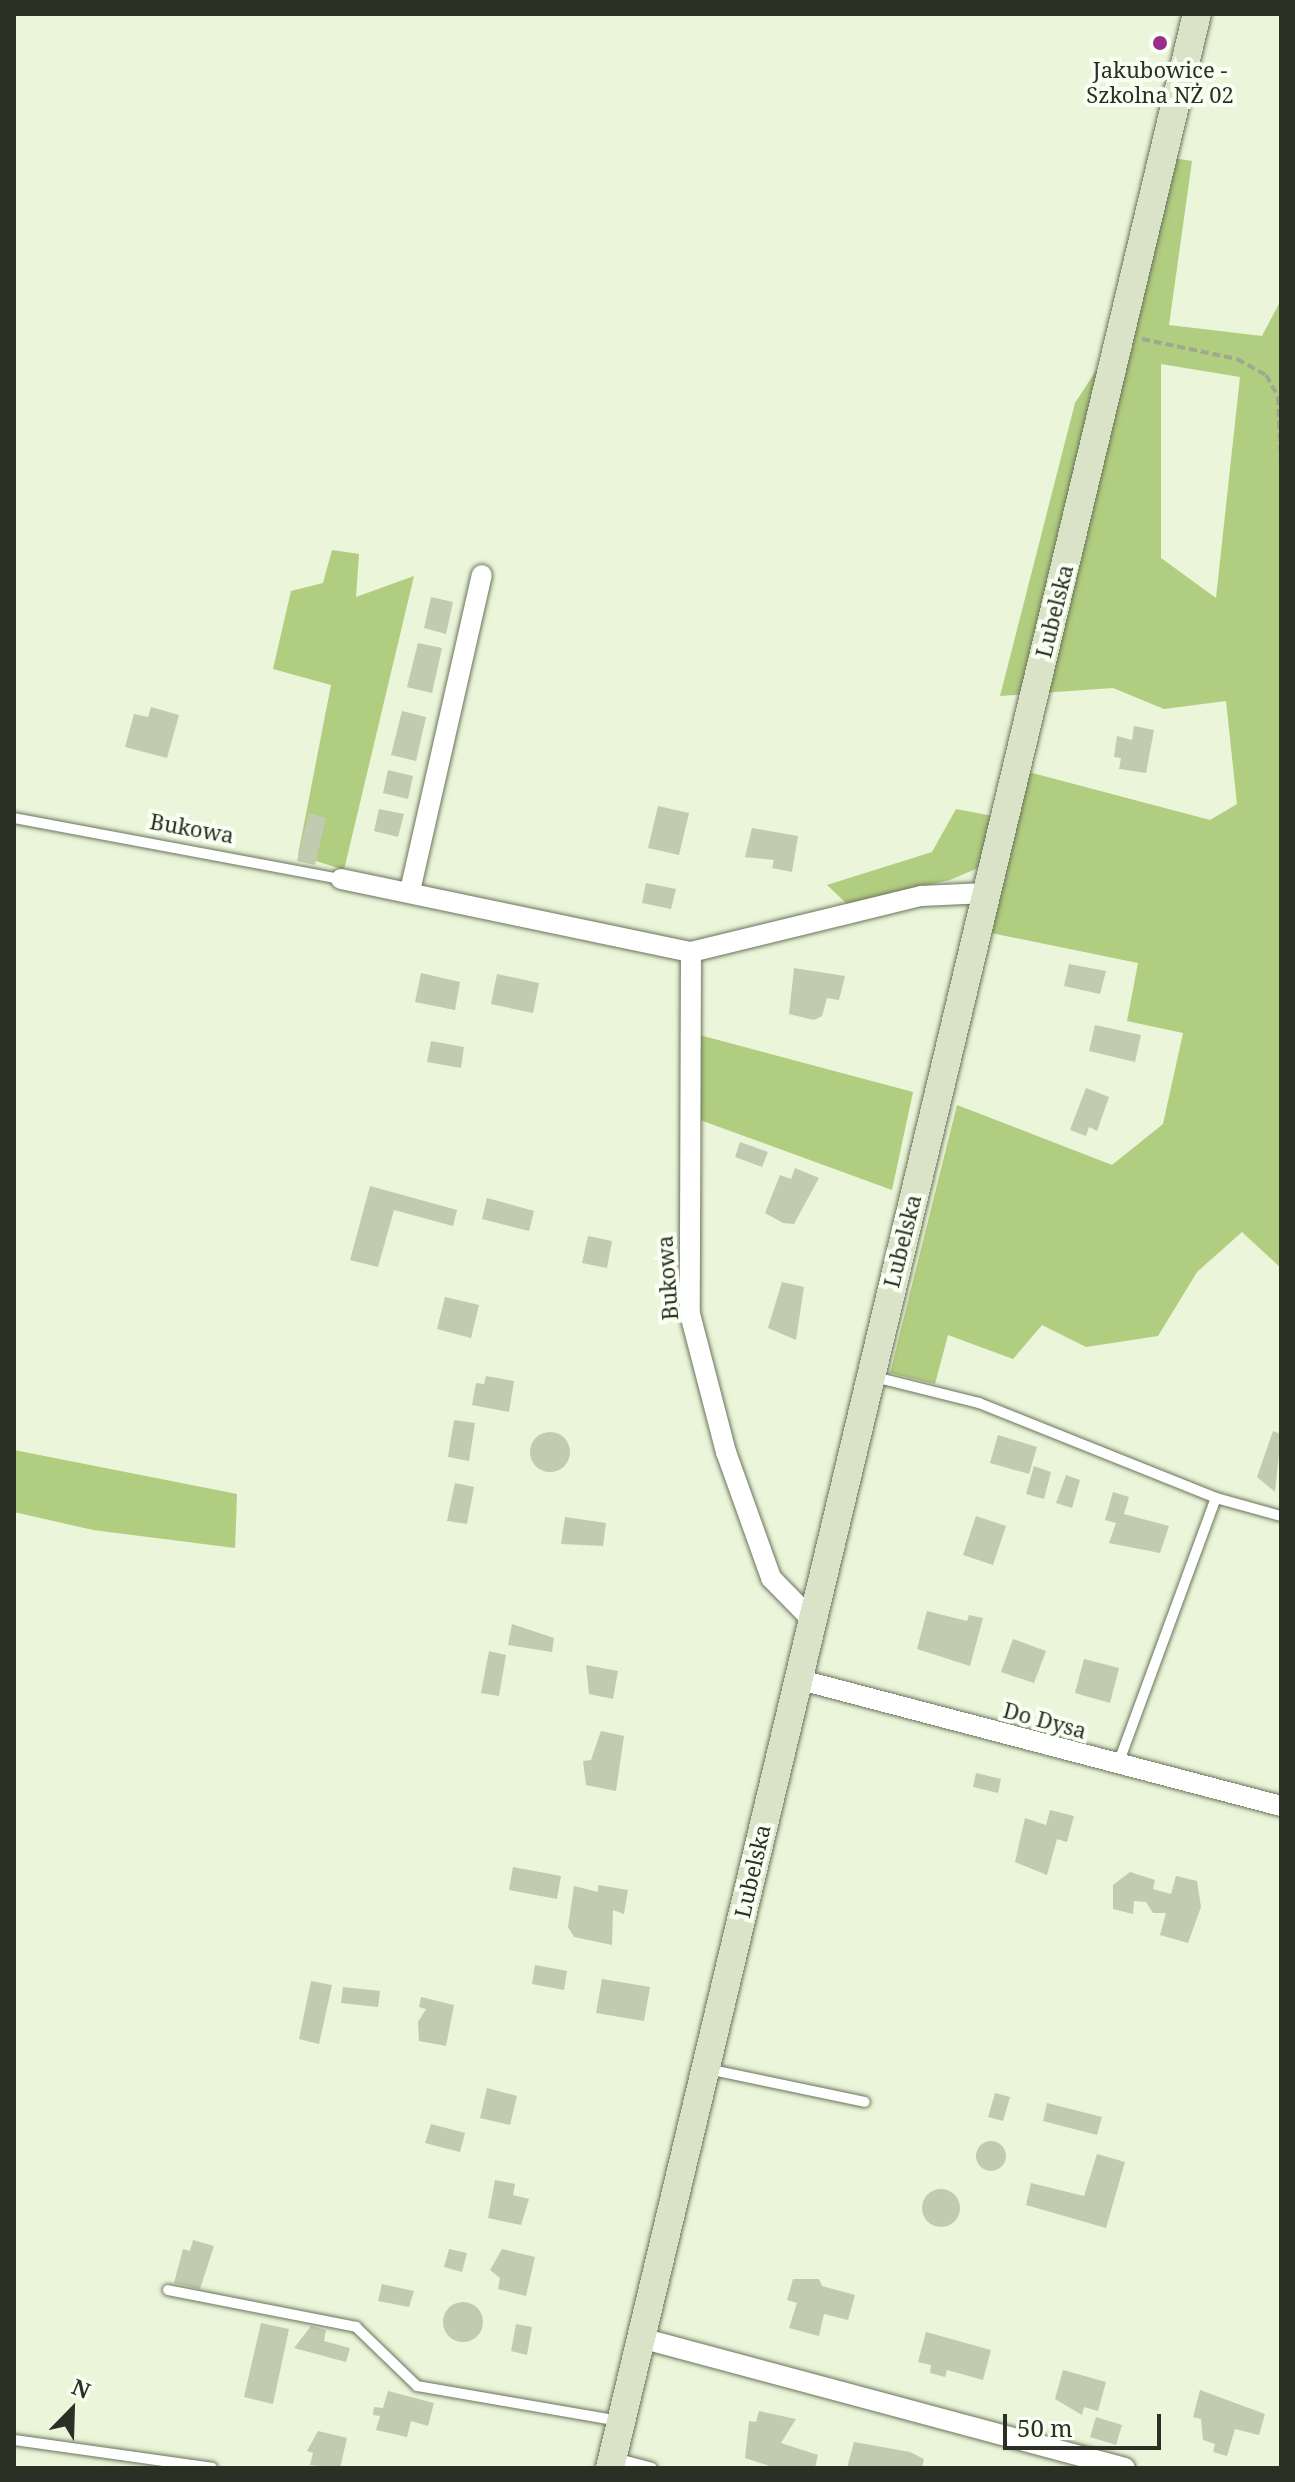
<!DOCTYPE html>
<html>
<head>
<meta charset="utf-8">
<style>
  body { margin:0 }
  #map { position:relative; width:1295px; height:2482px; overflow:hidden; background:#eaf5d9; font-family:"Noto Serif",serif }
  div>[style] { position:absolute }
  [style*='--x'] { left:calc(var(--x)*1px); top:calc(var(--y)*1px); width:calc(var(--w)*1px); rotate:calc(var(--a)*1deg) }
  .green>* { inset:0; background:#b1cd7f }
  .building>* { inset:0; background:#c0cbb0 }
  .round { border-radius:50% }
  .path>* { height:4px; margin-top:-2px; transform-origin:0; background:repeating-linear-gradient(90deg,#a0a892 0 8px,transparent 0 12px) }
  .roads { filter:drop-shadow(0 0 2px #6b745c) drop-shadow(0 0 2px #6b745c) }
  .lane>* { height:10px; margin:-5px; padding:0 5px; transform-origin:5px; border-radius:5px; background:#fff }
  .street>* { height:20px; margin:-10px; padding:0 10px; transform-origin:10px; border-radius:10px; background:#fff }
  .secondary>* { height:28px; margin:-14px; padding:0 14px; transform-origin:14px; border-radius:14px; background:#dae3c8 }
  .dots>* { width:22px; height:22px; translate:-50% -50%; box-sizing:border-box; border:4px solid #fafff4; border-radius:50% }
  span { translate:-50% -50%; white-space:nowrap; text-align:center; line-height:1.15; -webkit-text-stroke:8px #fafff4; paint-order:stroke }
  .poi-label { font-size:22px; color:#2b2f24 }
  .street-label { font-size:22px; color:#2b2f24 }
  .frame { position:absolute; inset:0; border:16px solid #2b2f24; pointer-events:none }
  .north { position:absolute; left:32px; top:2370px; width:80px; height:80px; -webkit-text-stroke:6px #fafff4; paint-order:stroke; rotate:23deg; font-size:22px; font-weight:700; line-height:32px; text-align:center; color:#2b2f24 }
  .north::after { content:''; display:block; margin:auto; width:28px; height:36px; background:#2b2f24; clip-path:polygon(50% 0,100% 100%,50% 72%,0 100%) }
  .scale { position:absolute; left:1003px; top:2414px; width:158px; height:36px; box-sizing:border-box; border:4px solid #2b2f24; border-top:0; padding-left:10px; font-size:24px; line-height:28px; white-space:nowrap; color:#2b2f24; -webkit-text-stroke:6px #fafff4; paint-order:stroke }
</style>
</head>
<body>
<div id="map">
  <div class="green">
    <div style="clip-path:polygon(evenodd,1167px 157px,1192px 161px,1169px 325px,1262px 336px,1281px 300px,1281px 1268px,1242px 1232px,1197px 1272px,1158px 1336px,1086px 1347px,1042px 1325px,1013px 1359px,948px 1335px,935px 1384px,890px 1373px,957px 1105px,1112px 1165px,1163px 1124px,1183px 1033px,1127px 1021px,1138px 963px,986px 932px,998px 871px,978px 868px,950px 880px,847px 904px,827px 885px,932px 852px,956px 809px,1008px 819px,1021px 770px,1210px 820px,1237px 804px,1226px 701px,1164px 709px,1113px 688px,1000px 696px,1075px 403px,1099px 366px,1167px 157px,1161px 364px,1240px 377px,1216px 598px,1161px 558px,1161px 364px)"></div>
    <div style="clip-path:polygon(332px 550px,359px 554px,356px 597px,414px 576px,344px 870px,298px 855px,331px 685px,273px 669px,291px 591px,323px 583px)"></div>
    <div style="clip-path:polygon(692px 1033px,913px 1092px,892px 1190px,689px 1116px)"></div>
    <div style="clip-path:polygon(14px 1450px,237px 1494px,235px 1548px,93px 1530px,14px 1512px)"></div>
  </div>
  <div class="building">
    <div style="clip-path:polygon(431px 597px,453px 602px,446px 634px,424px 628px)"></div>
    <div style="clip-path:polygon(418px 643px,442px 648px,432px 693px,407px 687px)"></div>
    <div style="clip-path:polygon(151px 707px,179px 715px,167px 758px,125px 747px,134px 714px,148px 717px)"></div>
    <div style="clip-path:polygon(402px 711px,426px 717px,416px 761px,391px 755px)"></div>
    <div style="clip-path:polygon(1134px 726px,1154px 730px,1146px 773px,1119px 769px,1121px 758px,1114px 757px,1117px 736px,1132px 740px)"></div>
    <div style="clip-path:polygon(388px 770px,413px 776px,408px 799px,383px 793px)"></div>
    <div style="clip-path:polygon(658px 806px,689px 813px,679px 855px,648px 848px)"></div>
    <div style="clip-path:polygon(379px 809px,404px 814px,398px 837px,374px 831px)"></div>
    <div style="clip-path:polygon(309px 813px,326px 818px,315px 865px,297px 861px)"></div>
    <div style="clip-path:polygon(752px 828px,798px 836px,792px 872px,772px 868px,774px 860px,745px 857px)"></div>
    <div style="clip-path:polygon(646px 883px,676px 889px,671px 909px,642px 903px)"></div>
    <div style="clip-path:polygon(1069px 964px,1106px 971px,1100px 994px,1064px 986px)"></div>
    <div style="clip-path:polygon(794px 968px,845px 976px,839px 1000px,827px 998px,822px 1016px,814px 1020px,789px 1014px)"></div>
    <div style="clip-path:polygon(421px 973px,460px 982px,455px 1010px,415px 1002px)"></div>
    <div style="clip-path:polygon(497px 974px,539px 983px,533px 1013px,491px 1004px)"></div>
    <div style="clip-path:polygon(1095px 1025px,1141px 1035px,1135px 1062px,1089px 1051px)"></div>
    <div style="clip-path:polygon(431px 1041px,464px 1047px,461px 1068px,427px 1062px)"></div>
    <div style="clip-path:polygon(1086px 1088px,1109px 1097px,1097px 1131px,1089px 1127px,1086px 1136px,1070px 1130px)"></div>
    <div style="clip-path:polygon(740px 1142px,768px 1152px,762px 1167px,735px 1157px)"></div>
    <div style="clip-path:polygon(795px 1168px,819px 1178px,794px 1224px,783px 1223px,765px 1213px,780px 1175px,791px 1179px)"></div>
    <div style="clip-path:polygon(370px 1186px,457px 1210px,453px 1226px,394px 1210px,378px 1267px,350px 1260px)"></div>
    <div style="clip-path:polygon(487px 1198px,534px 1211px,529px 1231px,482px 1219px)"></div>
    <div style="clip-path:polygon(588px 1236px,612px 1241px,607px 1268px,582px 1263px)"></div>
    <div style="clip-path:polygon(782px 1282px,804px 1287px,796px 1340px,768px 1328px)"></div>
    <div style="clip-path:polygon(445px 1297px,479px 1305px,471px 1338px,437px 1329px)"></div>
    <div style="clip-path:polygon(486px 1376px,514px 1381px,509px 1412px,472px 1405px,476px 1383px,484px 1384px)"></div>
    <div style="clip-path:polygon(454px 1420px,475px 1423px,469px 1461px,448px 1457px)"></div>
    <div style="clip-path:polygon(1273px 1431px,1281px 1434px,1275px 1492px,1257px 1477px)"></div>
    <div class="round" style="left:530px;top:1432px;width:40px;height:40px"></div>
    <div style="clip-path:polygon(998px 1435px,1037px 1447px,1029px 1474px,990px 1463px)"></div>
    <div style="clip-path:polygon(1034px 1466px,1051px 1472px,1044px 1499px,1026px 1494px)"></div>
    <div style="clip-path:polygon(1066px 1475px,1080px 1480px,1072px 1508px,1056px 1503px)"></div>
    <div style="clip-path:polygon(455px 1483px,474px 1487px,467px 1524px,447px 1521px)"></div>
    <div style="clip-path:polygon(1113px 1492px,1129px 1497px,1124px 1514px,1169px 1526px,1160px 1553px,1109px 1543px,1116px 1523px,1105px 1520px)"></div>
    <div style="clip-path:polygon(976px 1516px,1006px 1526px,993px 1565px,963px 1555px)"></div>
    <div style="clip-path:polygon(565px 1517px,606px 1523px,603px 1546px,561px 1544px)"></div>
    <div style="clip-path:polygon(927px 1611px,967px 1621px,969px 1615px,983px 1618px,970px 1666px,917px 1649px)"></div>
    <div style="clip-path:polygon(512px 1624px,554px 1638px,552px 1652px,508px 1645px)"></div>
    <div style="clip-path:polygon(1013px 1639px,1046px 1651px,1034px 1683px,1001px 1672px)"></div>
    <div style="clip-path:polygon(489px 1651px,506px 1655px,499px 1696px,481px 1693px)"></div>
    <div style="clip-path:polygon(1084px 1659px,1119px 1668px,1110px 1703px,1075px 1693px)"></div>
    <div style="clip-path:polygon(586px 1665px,618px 1671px,613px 1699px,589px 1694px)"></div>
    <div style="clip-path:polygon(601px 1731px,624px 1736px,616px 1791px,586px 1785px,583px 1761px,591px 1760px)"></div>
    <div style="clip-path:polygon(976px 1773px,1001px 1779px,998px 1793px,973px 1787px)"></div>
    <div style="clip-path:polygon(1050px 1810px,1074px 1816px,1067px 1842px,1057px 1839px,1047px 1875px,1015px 1862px,1025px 1818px,1046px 1825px)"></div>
    <div style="clip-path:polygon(513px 1867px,561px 1876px,557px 1899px,509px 1890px)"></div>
    <div style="clip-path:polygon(1130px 1872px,1155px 1880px,1153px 1889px,1171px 1894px,1176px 1876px,1197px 1881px,1201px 1907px,1188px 1943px,1160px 1935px,1166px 1913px,1153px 1913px,1146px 1902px,1134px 1901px,1133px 1914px,1113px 1909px,1113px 1885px)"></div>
    <div style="clip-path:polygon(598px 1885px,628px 1890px,624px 1914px,613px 1910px,612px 1945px,574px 1937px,568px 1927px,574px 1886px,598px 1892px)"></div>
    <div style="clip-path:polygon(535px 1965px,567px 1971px,564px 1990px,532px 1984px)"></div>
    <div style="clip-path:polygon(602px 1979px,650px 1987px,644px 2021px,596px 2013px)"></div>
    <div style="clip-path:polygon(311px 1981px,332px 1985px,319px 2044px,299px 2039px)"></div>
    <div style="clip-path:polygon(343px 1987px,380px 1991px,378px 2007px,341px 2003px)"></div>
    <div style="clip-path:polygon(421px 1997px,454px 2005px,446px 2046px,419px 2041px,418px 2022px,426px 2009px,419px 2007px)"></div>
    <div style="clip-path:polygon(487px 2088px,517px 2096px,510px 2125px,480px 2118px)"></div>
    <div style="clip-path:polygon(995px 2093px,1010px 2097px,1003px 2121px,988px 2117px)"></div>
    <div style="clip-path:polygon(1047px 2103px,1102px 2117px,1097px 2135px,1043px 2121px)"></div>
    <div style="clip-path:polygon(431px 2124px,465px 2133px,460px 2152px,425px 2143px)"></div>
    <div class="round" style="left:976px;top:2141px;width:30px;height:30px"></div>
    <div style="clip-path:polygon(1097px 2154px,1125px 2162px,1106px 2228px,1026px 2205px,1031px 2183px,1084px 2196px)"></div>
    <div style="clip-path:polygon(495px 2180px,515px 2184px,513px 2195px,529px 2199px,521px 2225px,488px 2218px)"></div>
    <div class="round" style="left:922px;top:2189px;width:38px;height:38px"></div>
    <div style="clip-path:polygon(193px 2240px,214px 2246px,200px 2289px,174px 2283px,183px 2249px,190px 2251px)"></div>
    <div style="clip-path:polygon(449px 2249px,467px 2253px,462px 2272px,444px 2267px)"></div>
    <div style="clip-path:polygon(502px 2249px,535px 2257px,526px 2296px,498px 2289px,500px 2278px,490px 2270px)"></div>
    <div style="clip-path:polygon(793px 2279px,819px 2279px,822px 2286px,855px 2295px,848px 2320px,824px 2314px,819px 2336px,789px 2328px,797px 2303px,787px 2300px)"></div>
    <div style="clip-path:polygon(382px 2284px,414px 2291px,409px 2307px,378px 2301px)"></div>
    <div class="round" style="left:443px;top:2302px;width:40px;height:40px"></div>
    <div style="clip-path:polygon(261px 2323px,289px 2329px,273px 2404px,244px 2397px)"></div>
    <div style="clip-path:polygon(516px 2324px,532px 2327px,527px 2355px,511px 2351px)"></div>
    <div style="clip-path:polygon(311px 2326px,326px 2330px,324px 2341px,350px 2348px,346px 2362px,294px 2348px)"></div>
    <div style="clip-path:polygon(926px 2332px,991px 2350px,983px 2380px,947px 2370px,945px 2377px,930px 2373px,931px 2365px,918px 2362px)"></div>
    <div style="clip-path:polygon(1063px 2370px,1106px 2382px,1098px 2411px,1084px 2407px,1082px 2415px,1055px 2399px)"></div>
    <div style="clip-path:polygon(1200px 2390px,1265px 2414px,1259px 2435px,1235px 2429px,1227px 2456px,1213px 2452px,1215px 2444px,1203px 2440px,1201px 2419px,1193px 2417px)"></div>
    <div style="clip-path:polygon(388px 2391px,434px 2403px,428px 2426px,411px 2421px,407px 2437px,376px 2430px,380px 2416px,373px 2415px,374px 2407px,383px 2408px)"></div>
    <div style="clip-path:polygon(759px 2411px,796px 2419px,781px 2443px,818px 2455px,815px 2468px,776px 2468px,745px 2458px,749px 2421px,756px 2422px)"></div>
    <div style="clip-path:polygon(1096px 2417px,1122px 2425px,1116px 2445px,1090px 2437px)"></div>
    <div style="clip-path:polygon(318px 2431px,347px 2438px,340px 2468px,310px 2465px,313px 2453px,307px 2451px)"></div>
    <div style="clip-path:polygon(854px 2442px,910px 2452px,924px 2459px,922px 2468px,847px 2468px)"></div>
  </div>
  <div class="path">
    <div style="--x:1142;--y:339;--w:97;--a:11.9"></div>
    <div style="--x:1237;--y:359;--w:33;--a:29"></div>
    <div style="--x:1266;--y:375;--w:25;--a:61"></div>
    <div style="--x:1278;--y:397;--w:69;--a:87.5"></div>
  </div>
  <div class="roads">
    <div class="lane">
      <div style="--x:14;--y:818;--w:333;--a:10.6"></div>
      <div style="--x:871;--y:1376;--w:111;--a:14"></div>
      <div style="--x:979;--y:1403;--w:255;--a:21.8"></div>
      <div style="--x:1216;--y:1498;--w:67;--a:15.5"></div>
      <div style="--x:1118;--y:1764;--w:283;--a:-69.8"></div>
      <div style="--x:707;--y:2069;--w:161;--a:11.8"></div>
      <div style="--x:168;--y:2290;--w:192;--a:11.1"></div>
      <div style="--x:356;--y:2327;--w:85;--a:44"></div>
      <div style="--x:417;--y:2386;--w:205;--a:9.8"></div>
      <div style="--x:14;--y:2440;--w:200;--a:8"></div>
      <div style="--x:615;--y:2458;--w:38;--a:15"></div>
    </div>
    <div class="street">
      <div style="--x:341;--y:879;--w:358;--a:11.8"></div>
      <div style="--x:691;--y:952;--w:237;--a:-13.7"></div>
      <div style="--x:921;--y:896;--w:65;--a:-2.6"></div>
      <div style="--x:410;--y:891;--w:324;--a:-77.2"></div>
      <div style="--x:691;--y:952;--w:362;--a:90.2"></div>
      <div style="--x:690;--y:1314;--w:143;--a:75.4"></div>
      <div style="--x:726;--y:1452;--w:134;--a:70.3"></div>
      <div style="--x:771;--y:1578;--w:57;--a:45.7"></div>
      <div style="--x:797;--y:1679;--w:500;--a:14.7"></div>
      <div style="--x:641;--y:2338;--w:501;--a:15.03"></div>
    </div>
    <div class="secondary">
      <div style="--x:610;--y:2468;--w:2523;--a:-76.55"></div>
    </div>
  </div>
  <div class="dots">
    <div style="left:1160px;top:43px;background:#9b2c8a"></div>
  </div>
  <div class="poi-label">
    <span style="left:1160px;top:82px">Jakubowice -<br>Szkolna NŻ 02</span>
  </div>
  <div class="street-label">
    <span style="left:1054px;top:611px;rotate:-76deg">Lubelska</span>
    <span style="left:192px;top:828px;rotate:10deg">Bukowa</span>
    <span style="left:902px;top:1241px;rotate:-76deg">Lubelska</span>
    <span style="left:667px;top:1278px;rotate:-94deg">Bukowa</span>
    <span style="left:1045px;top:1720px;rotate:15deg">Do Dysa</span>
    <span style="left:752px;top:1871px;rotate:-77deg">Lubelska</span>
  </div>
  <div class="frame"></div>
  <div class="north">N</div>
  <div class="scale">50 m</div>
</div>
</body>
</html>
